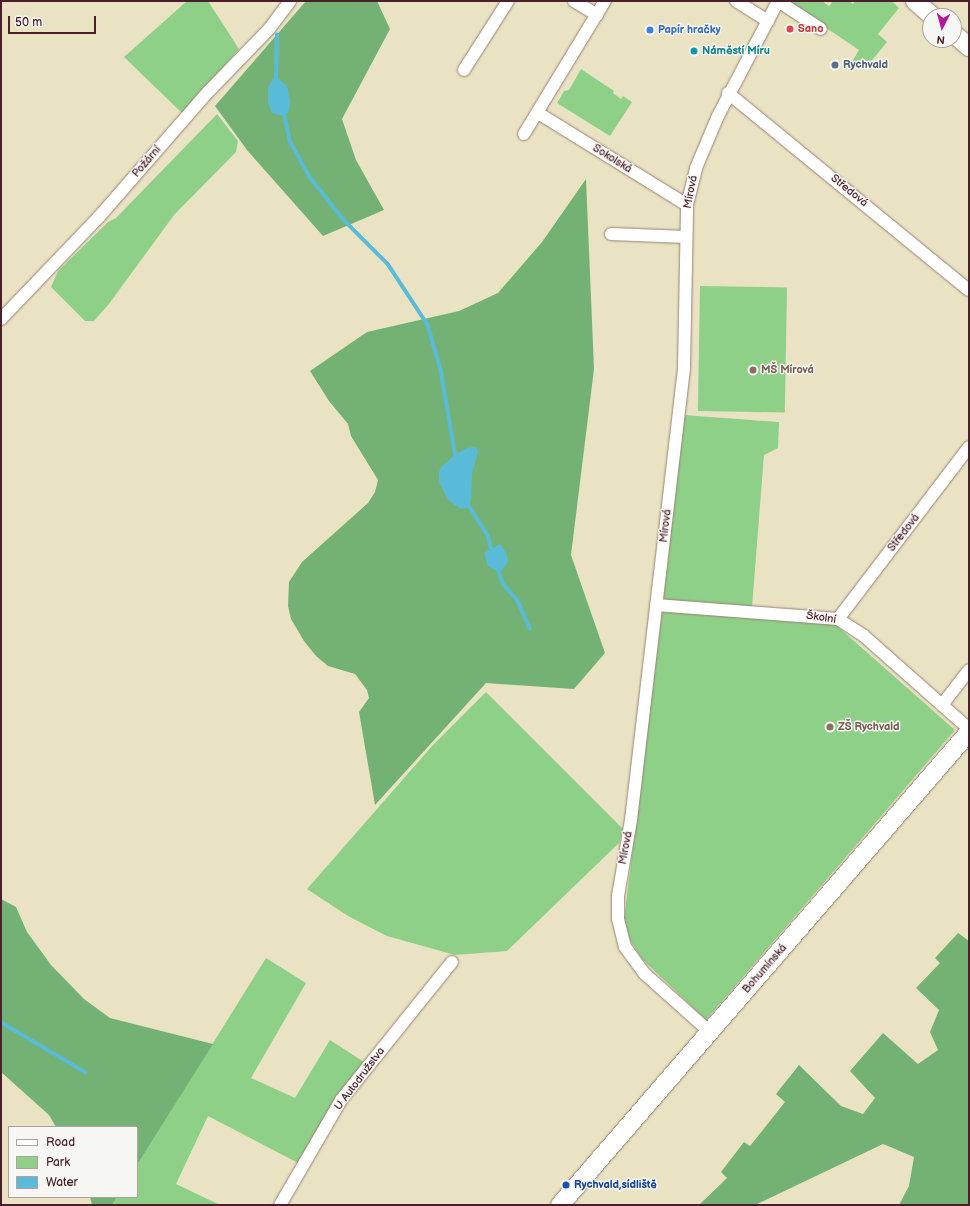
<!DOCTYPE html>
<html>
<head>
<meta charset="utf-8">
<style>
	body { margin:0 }
	#map { position:relative; width:970px; height:1206px; overflow:hidden; background:#eae3c3; font-family:"Balsamiq Sans",sans-serif }
	div>[style] { position:absolute }
	.green>* { inset:0; background:#8fd088; transform-origin:0 0 }
	.forest>* { inset:0; background:#73b274 }
	.water>* { inset:0; background:#5abbd8 }
	.stream>* { height:3.5px; margin:-1.75px; padding:0 1.75px; transform-origin:1.75px; border-radius:1.75px; background:#5abbd8 }
	.roads { filter:drop-shadow(0 0 1px #9a8177) drop-shadow(0 0 1px #9a8177) }
	.minor>* { height:12px; margin:-6px; padding:0 6px; transform-origin:6px; border-radius:6px; background:#fff }
	.secondary>* { height:18px; margin:-9px; padding:0 9px; transform-origin:9px; border-radius:9px; background:#fff }
	.dots>* { width:11px; height:11px; translate:-50% -50%; box-sizing:border-box; border:2px solid #f6f6f2; border-radius:50% }
	span { translate:-50% -50%; white-space:nowrap; text-align:center; line-height:1.15; -webkit-text-stroke:3px #f6f6f2; paint-order:stroke }
	.health-label { font-size:11px; color:#be3a42; font-weight:700 }
	.left { translate:0 -50%; text-align:left }
	.shop-label { font-size:11px; color:#366cbe; font-weight:700 }
	.culture-label { font-size:11px; color:#0d838f; font-weight:700 }
	.service-label { font-size:11px; color:#4e5e75; font-weight:700 }
	.street-label { font-size:11px; color:#4a1f2b }
	.education-label { font-size:11px; color:#785e54; font-weight:700 }
	.transit-label { font-size:11px; color:#164399; font-weight:700 }
	.frame { position:absolute; inset:0; border:2px solid #4a1f2b; pointer-events:none }
	.legend { position:absolute; left:8px; top:1126px; width:130px; height:72px; box-sizing:border-box; background:#f6f6f2; border:1px solid #b1a0a2; margin:0; padding:5px 7px; list-style:none; font-size:12px; color:#4a1f2b }
	.legend li { display:flex; align-items:center; gap:8px; height:20px }
	.legend b { width:20px; border:1px solid #b1a0a2 }
	.north { position:absolute; left:922px; top:8px; width:40px; height:40px; box-sizing:border-box; background:#f6f6f2; border:1px solid #b1a0a2; border-radius:50%; rotate:186deg; font-size:11px; font-weight:700; line-height:16px; text-align:center; color:#4a1f2b }
	.north::after { content:''; display:block; margin:auto; width:14px; height:18px; background:#b5179e; clip-path:polygon(50% 0,100% 100%,50% 72%,0 100%) }
	.scale { position:absolute; left:8px; top:16px; width:88px; height:18px; box-sizing:border-box; border:2px solid #4a1f2b; border-top:0; padding-left:5px; font-size:12px; line-height:14px; white-space:nowrap; color:#4a1f2b; -webkit-text-stroke:3px #f6f6f2; paint-order:stroke }
</style>
</head>
<body>
<div id="map">
	<div class="green">
		<div style="clip-path:polygon(187px 1px,208px 1px,239px 49px,183px 114px,124px 57px)"></div>
		<div style="clip-path:polygon(786px 1px,822px 1px,829px 6px,833px 1px,849px 1px,853px 4px,855px 1px,892px 1px,899px 8px,878px 34px,887px 42px,864px 70px,852px 62px,859px 50px)"></div>
		<div style="clip-path:polygon(581px 69px,614px 91px,613px 93px,621px 99px,623px 96px,632px 102px,610px 136px,557px 103px,564px 91px,569px 90px)"></div>
		<div style="clip-path:polygon(217px 114px,238px 141px,236px 152px,174px 215px,109px 304px,94px 321px,85px 321px,51px 287px,58px 271px,108px 222px,116px 218px)"></div>
		<div style="left:700px;top:286px;width:87px;height:125px;rotate:1deg"></div>
		<div style="clip-path:polygon(684px 415px,779px 422px,778px 448px,764px 455px,752px 607px,663px 602px)"></div>
		<div style="clip-path:polygon(662px 612px,816px 621px,836px 625px,955px 730px,706px 1020px,642px 959px,630px 940px,624px 920px)"></div>
		<div style="clip-path:polygon(486px 692px,623px 829px,619px 843px,507px 951px,455px 955px,387px 936px,348px 916px,307px 889px,433px 745px)"></div>
		<div style="clip-path:polygon(266px 958px,306px 983px,251px 1078px,295px 1098px,330px 1040px,367px 1064px,300px 1164px,208px 1116px,176px 1184px,220px 1205px,112px 1205px,117px 1197px,137px 1197px,137px 1165px)"></div>
	</div>
	<div class="forest">
		<div style="clip-path:polygon(306px 1px,377px 1px,390px 29px,342px 119px,356px 160px,384px 210px,323px 236px,247px 150px,215px 106px)"></div>
		<div style="clip-path:polygon(586px 179px,594px 369px,571px 555px,605px 653px,574px 689px,486px 683px,375px 805px,359px 712px,369px 698px,367px 690px,355px 674px,328px 666px,316px 656px,304px 641px,291px 619px,288px 606px,289px 582px,302px 562px,368px 503px,375px 492px,378px 480px,351px 436px,348px 424px,329px 401px,310px 371px,367px 332px,459px 311px,498px 293px,542px 242px)"></div>
		<div style="clip-path:polygon(1px 899px,16px 907px,27px 932px,51px 965px,84px 999px,110px 1018px,213px 1044px,137px 1165px,137px 1127px,56px 1127px,49px 1115px,1px 1072px)"></div>
		<div style="clip-path:polygon(958px 933px,969px 941px,968px 1205px,899px 1205px,909px 1186px,914px 1157px,883px 1144px,755px 1205px,699px 1205px,727px 1178px,721px 1172px,744px 1142px,750px 1146px,785px 1102px,776px 1094px,799px 1065px,841px 1106px,863px 1114px,875px 1098px,850px 1071px,883px 1033px,918px 1064px,938px 1050px,930px 1032px,939px 1010px,916px 988px,940px 963px,935px 958px)"></div>
		<div style="clip-path:polygon(90px 1197px,117px 1197px,112px 1205px,92px 1205px)"></div>
	</div>
	<div class="water">
		<div style="clip-path:polygon(275px 76px,287px 86px,290px 101px,289px 111px,284px 116px,272px 113px,268px 103px,268px 87px)"></div>
		<div style="clip-path:polygon(476px 447px,478px 452px,472px 474px,471px 499px,468px 508px,461px 509px,448px 500px,439px 482px,439px 472px,441px 467px,456px 454px,467px 448px)"></div>
		<div style="clip-path:polygon(500px 544px,506px 553px,508px 562px,500px 573px,488px 566px,484px 553px)"></div>
	</div>
	<div class="stream">
		<div style="left:276px;top:79px;width:44px;rotate:-88.7deg"></div>
		<div style="left:284px;top:112px;width:30px;rotate:78deg"></div>
		<div style="left:290px;top:141px;width:41px;rotate:60.9deg"></div>
		<div style="left:310px;top:177px;width:55px;rotate:51.7deg"></div>
		<div style="left:344px;top:220px;width:62px;rotate:45deg"></div>
		<div style="left:388px;top:264px;width:73px;rotate:56.7deg"></div>
		<div style="left:428px;top:325px;width:47px;rotate:73.9deg"></div>
		<div style="left:441px;top:370px;width:88px;rotate:80.2deg"></div>
		<div style="left:467px;top:502px;width:40px;rotate:58deg"></div>
		<div style="left:488px;top:536px;width:18px;rotate:74deg"></div>
		<div style="left:498px;top:568px;width:16px;rotate:72deg"></div>
		<div style="left:503px;top:583px;width:23px;rotate:50deg"></div>
		<div style="left:518px;top:601px;width:30px;rotate:66deg"></div>
		<div style="left:1px;top:1022px;width:98px;rotate:30.8deg"></div>
	</div>
	<div class="roads">
		<div class="minor">
			<div style="left:574px;top:1px;width:27px;rotate:31deg"></div>
			<div style="left:736px;top:1px;width:38px;rotate:32deg"></div>
			<div style="left:778px;top:1px;width:51px;rotate:33.1deg"></div>
			<div style="left:464px;top:70px;width:82px;rotate:-57.5deg"></div>
			<div style="left:728px;top:93px;width:311px;rotate:39.3deg"></div>
			<div style="left:538px;top:113px;width:175px;rotate:31.7deg"></div>
			<div style="left:524px;top:134px;width:156px;rotate:-58.7deg"></div>
			<div style="left:611px;top:234px;width:75px;rotate:2.3deg"></div>
			<div style="left:1px;top:319px;width:140px;rotate:-46.2deg"></div>
			<div style="left:98px;top:218px;width:167px;rotate:-48.9deg"></div>
			<div style="left:208px;top:92px;width:88px;rotate:-45.9deg"></div>
			<div style="left:269px;top:29px;width:35px;rotate:-53deg"></div>
			<div style="left:656px;top:605px;width:183px;rotate:4.4deg"></div>
			<div style="left:838px;top:619px;width:31px;rotate:33deg"></div>
			<div style="left:864px;top:636px;width:140px;rotate:41.5deg"></div>
			<div style="left:838px;top:619px;width:216px;rotate:-52.7deg"></div>
			<div style="left:942px;top:705px;width:44px;rotate:-52.4deg"></div>
			<div style="left:711px;top:1033px;width:90px;rotate:-138.2deg"></div>
			<div style="left:644px;top:973px;width:32px;rotate:-126deg"></div>
			<div style="left:625px;top:947px;width:29px;rotate:-104deg"></div>
			<div style="left:618px;top:919px;width:23px;rotate:-90deg"></div>
			<div style="left:618px;top:896px;width:77px;rotate:-80.3deg"></div>
			<div style="left:631px;top:820px;width:456px;rotate:-83.3deg"></div>
			<div style="left:684px;top:367px;width:162px;rotate:-88.9deg"></div>
			<div style="left:687px;top:205px;width:38px;rotate:-76deg"></div>
			<div style="left:696px;top:168px;width:56px;rotate:-67.1deg"></div>
			<div style="left:718px;top:116px;width:130px;rotate:-62.4deg"></div>
			<div style="left:280px;top:1205px;width:121px;rotate:-59.8deg"></div>
			<div style="left:341px;top:1100px;width:177px;rotate:-51.2deg"></div>
		</div>
		<div class="secondary">
			<div style="left:915px;top:1px;width:23px;rotate:41deg"></div>
			<div style="left:954px;top:34px;width:20px;rotate:41deg"></div>
			<div style="left:560px;top:1205px;width:625px;rotate:-49.15deg"></div>
		</div>
	</div>
	<div class="dots">
		<div style="left:790px;top:29px;background:#e0444e"></div>
		<div style="left:650px;top:30px;background:#3f7fe0"></div>
		<div style="left:694px;top:51px;background:#0f9aa8"></div>
		<div style="left:835px;top:65px;background:#5c6f8a"></div>
		<div style="left:753px;top:370px;background:#8d6e63"></div>
		<div style="left:830px;top:727px;background:#8d6e63"></div>
		<div style="left:566px;top:1185px;background:#1a4fb4"></div>
	</div>
	<div class="health-label">
		<span class="left" style="left:798px;top:29px">Sano</span>
	</div>
	<div class="shop-label">
		<span class="left" style="left:658px;top:30px">Papír hračky</span>
	</div>
	<div class="culture-label">
		<span class="left" style="left:702px;top:51px">Náměstí Míru</span>
	</div>
	<div class="service-label">
		<span class="left" style="left:843px;top:65px">Rychvald</span>
	</div>
	<div class="street-label">
		<span style="left:612px;top:159px;rotate:32deg">Sokolská</span>
		<span style="left:147px;top:162px;rotate:-49deg">Požární</span>
		<span style="left:849px;top:191px;rotate:39deg">Středová</span>
		<span style="left:691px;top:192px;rotate:-79deg">Mírová</span>
		<span style="left:666px;top:526px;rotate:-83deg">Mírová</span>
		<span style="left:904px;top:533px;rotate:-52deg">Středová</span>
		<span style="left:821px;top:618px;rotate:8deg">Školní</span>
		<span style="left:626px;top:848px;rotate:-79deg">Mírová</span>
		<span style="left:765px;top:969px;rotate:-49deg">Bohumínská</span>
		<span style="left:360px;top:1079px;rotate:-53deg">U Autodružstva</span>
	</div>
	<div class="education-label">
		<span class="left" style="left:761px;top:370px">MŠ Mírová</span>
		<span class="left" style="left:838px;top:727px">ZŠ Rychvald</span>
	</div>
	<div class="transit-label">
		<span class="left" style="left:574px;top:1185px">Rychvald,sídliště</span>
	</div>
	<div class="frame"></div>
	<ul class="legend">
	<li><b style="height:5px;background:#fff"></b>Road</li>
	<li><b style="height:11px;background:#8fd088"></b>Park</li>
	<li><b style="height:11px;background:#5abbd8"></b>Water</li>
	</ul>
	<div class="north">N</div>
	<div class="scale">50 m</div>
</div>
</body>
</html>
